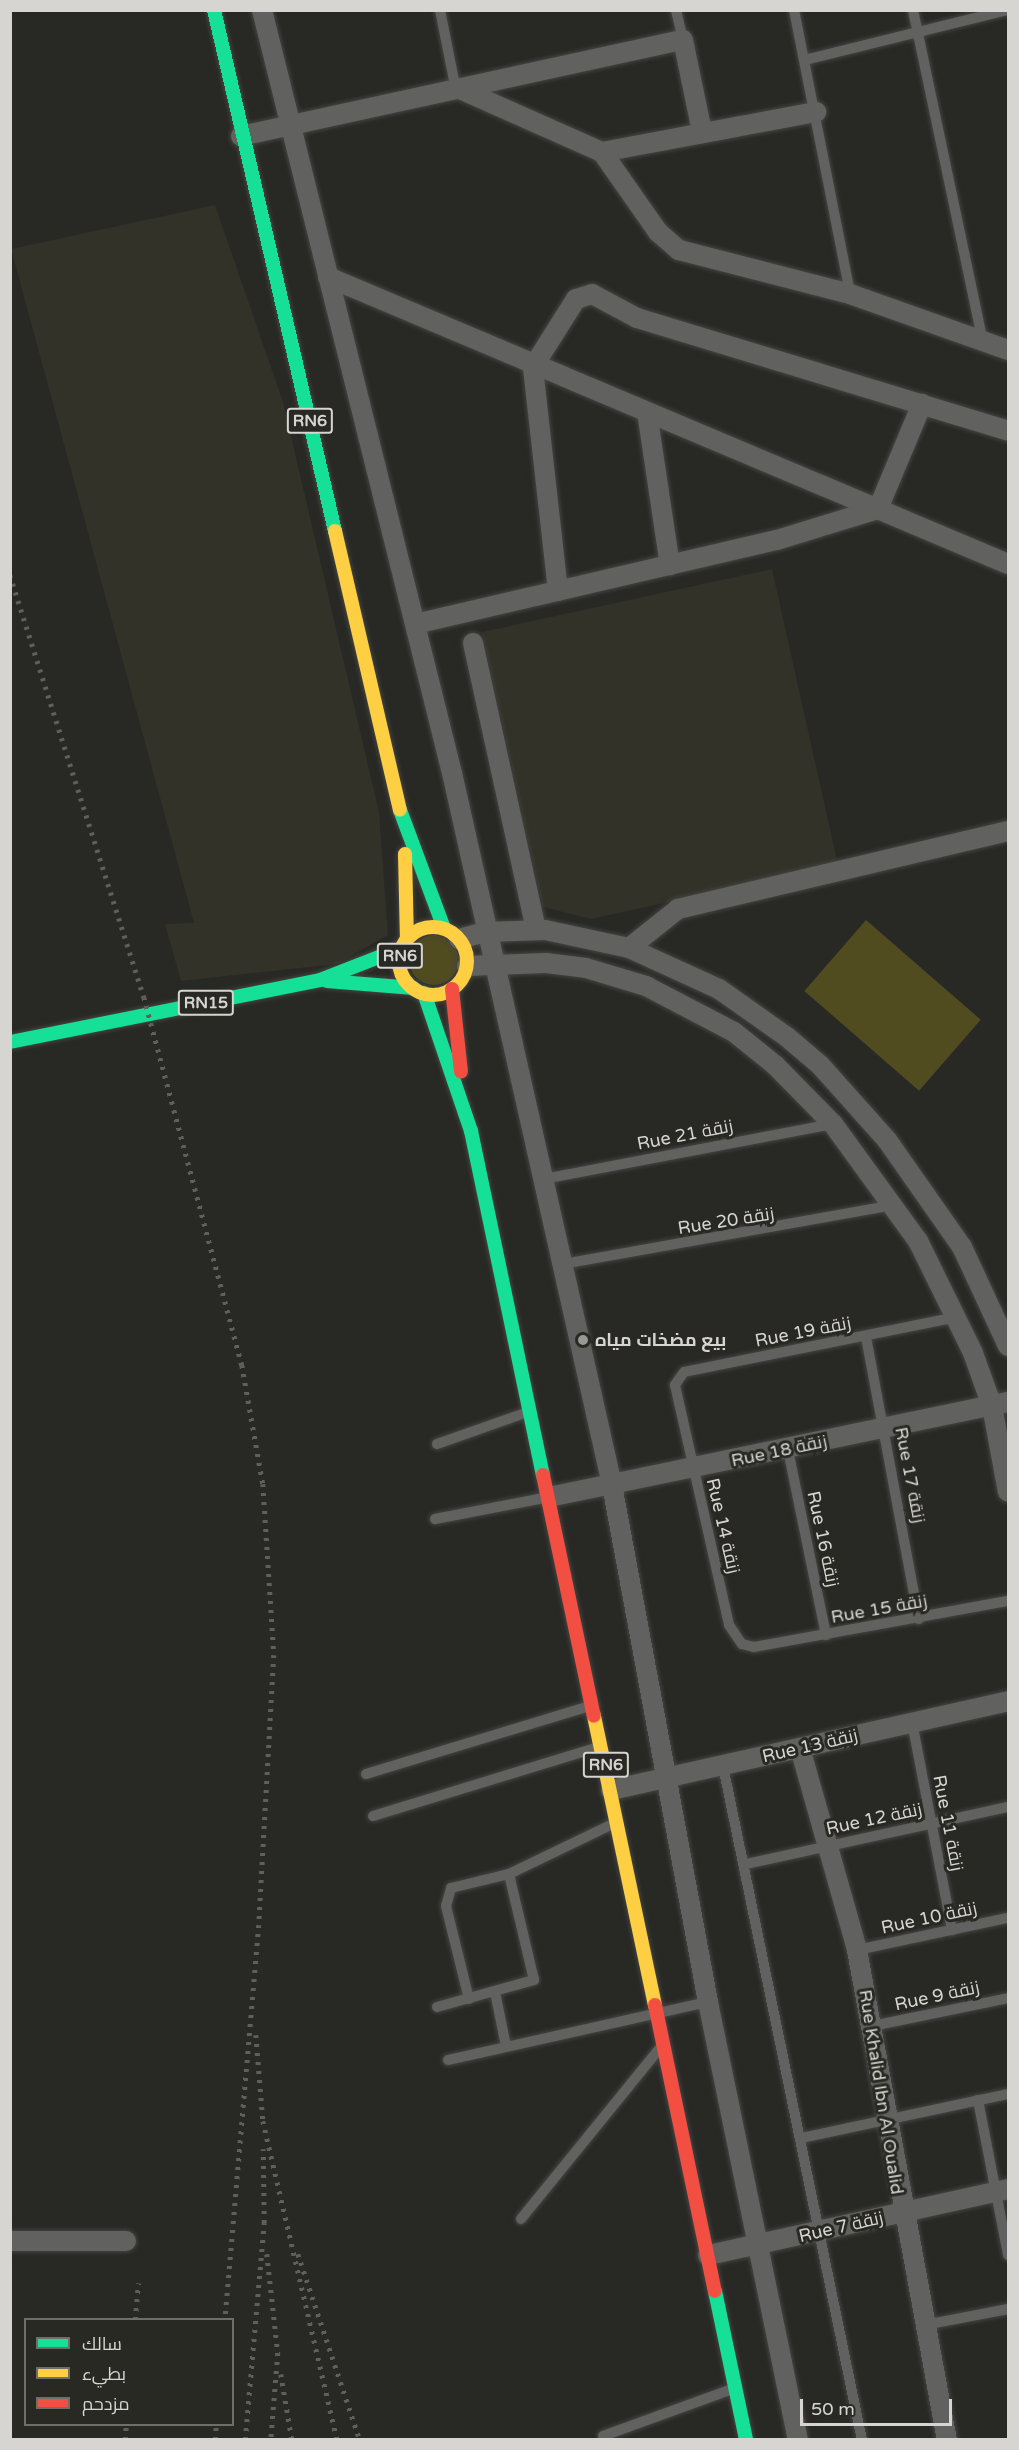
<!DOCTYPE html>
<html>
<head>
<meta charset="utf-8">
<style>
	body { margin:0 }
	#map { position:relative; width:1019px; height:2450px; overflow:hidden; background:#282825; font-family:"Varela Round",Cairo,sans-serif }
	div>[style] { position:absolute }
	.built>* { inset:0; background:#323228 }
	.green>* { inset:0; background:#514b20; transform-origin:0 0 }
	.round { border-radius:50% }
	.roads { filter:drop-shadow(0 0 2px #444442) drop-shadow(0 0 2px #444442) }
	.lane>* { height:10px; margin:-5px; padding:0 5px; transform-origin:5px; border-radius:5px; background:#61615f }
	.street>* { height:20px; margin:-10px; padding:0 10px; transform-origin:10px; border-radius:10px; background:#61615f }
	.fast>* { height:14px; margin:-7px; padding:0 7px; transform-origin:7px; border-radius:7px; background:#16e098 }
	.slow>* { height:14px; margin:-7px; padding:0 7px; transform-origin:7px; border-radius:7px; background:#ffcf43 }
	.slow>.ring { margin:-7px; padding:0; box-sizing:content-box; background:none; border:14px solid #ffcf43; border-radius:50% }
	.jam>* { height:14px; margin:-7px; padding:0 7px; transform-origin:7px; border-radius:7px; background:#f24e42 }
	.rail>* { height:4.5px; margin-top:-2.25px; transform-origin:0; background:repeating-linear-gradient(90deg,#5f5f5e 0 3px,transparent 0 9px) }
	.dots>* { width:16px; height:16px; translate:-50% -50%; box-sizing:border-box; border:3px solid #292924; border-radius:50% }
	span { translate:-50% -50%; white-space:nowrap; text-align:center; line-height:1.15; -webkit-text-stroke:6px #292924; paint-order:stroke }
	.shield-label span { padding:2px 4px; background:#292924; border:2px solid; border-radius:4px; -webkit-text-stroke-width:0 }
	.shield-label { font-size:16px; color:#d6d5d2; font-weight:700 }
	.street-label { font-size:18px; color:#d6d5d2 }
	.poi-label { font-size:18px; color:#d6d5d2; font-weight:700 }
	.left { translate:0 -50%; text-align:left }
	.frame { position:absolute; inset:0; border:12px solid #d6d5d2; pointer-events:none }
	.legend { position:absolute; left:24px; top:2318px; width:210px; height:108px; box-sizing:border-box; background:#292924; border:2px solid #6e6e6a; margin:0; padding:8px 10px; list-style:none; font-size:18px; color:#d6d5d2 }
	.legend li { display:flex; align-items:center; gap:12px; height:30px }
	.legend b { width:30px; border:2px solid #6e6e6a }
	.scale { position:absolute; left:800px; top:2399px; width:152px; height:27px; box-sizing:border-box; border:3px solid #d6d5d2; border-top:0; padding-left:8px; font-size:18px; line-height:21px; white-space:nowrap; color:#d6d5d2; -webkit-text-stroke:4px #292924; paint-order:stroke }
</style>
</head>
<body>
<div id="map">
	<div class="built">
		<div style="clip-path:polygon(215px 205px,283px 402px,379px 812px,388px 935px,337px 964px,181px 981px,165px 924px,194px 923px,11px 249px)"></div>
		<div style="clip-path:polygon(772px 569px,838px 865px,591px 919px,543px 907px,482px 632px)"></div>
	</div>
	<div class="green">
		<div style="left:866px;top:920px;width:152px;height:94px;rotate:41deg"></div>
		<div class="round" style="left:409px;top:935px;width:50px;height:50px"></div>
	</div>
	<div class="roads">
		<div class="lane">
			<div style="left:440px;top:10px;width:82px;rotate:78.7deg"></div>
			<div style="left:676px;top:10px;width:31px;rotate:77deg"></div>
			<div style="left:794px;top:10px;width:289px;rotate:78.8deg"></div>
			<div style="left:913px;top:10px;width:338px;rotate:78.1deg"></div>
			<div style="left:805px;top:60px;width:208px;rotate:-13.9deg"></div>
			<div style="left:544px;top:1179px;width:294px;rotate:-10.8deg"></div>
			<div style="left:563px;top:1264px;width:336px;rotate:-10.1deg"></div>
			<div style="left:957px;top:1317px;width:278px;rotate:168.6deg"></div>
			<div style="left:684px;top:1372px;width:16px;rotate:125deg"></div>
			<div style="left:675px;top:1385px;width:246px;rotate:77.3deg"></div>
			<div style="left:729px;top:1625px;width:23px;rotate:56deg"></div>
			<div style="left:742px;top:1644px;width:12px;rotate:14deg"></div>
			<div style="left:754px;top:1647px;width:258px;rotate:-10.3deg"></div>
			<div style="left:866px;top:1337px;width:287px;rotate:79.4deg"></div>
			<div style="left:437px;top:1444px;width:96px;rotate:-19.4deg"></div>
			<div style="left:788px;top:1450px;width:189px;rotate:78.4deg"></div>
			<div style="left:435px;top:1519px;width:111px;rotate:-10.9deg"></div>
			<div style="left:912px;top:1722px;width:212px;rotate:79.1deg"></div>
			<div style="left:723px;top:1766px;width:688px;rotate:78.35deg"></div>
			<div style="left:366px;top:1774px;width:234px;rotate:-16.9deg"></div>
			<div style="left:373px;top:1816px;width:236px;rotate:-17deg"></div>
			<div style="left:746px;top:1864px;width:268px;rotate:-12.3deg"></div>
			<div style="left:857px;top:1950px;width:154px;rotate:-12deg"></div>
			<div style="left:495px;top:1992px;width:55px;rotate:78.5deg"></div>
			<div style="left:469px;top:1999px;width:96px;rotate:-103.9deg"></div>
			<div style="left:446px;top:1906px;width:19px;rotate:-74deg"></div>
			<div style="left:451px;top:1888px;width:60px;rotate:-13.6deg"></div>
			<div style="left:509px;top:1874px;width:118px;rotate:-25.7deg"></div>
			<div style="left:437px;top:2007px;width:101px;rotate:-15.6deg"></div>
			<div style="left:534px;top:1980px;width:109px;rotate:-103.3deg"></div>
			<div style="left:872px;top:2026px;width:139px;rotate:-11.6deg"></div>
			<div style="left:448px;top:2060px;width:266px;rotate:-12.6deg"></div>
			<div style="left:978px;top:2100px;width:158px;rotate:79deg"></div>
			<div style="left:801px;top:2138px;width:212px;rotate:-12deg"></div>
			<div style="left:521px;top:2219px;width:219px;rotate:-50.9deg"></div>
			<div style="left:925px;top:2325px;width:85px;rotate:-10.9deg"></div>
			<div style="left:603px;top:2436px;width:137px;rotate:-20deg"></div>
		</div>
		<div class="street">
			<div style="left:262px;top:10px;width:786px;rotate:76.02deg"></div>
			<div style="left:452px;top:773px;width:730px;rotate:77.33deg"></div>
			<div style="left:612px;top:1485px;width:526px;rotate:79.48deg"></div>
			<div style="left:708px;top:2002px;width:447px;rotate:78.4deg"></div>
			<div style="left:462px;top:90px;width:153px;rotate:23.9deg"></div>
			<div style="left:602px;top:152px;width:98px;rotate:55deg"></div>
			<div style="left:658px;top:232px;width:28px;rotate:41deg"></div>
			<div style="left:679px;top:250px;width:177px;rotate:14.4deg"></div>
			<div style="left:850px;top:294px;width:168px;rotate:19.5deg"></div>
			<div style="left:241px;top:136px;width:452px;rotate:-12.3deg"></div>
			<div style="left:683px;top:40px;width:94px;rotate:78.3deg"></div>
			<div style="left:602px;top:152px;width:218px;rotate:-10.6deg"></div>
			<div style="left:328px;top:277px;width:738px;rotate:22.88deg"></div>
			<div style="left:647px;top:412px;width:155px;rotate:81.5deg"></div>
			<div style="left:558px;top:591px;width:225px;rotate:-96.4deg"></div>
			<div style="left:533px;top:367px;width:80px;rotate:-57.7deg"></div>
			<div style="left:576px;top:299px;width:17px;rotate:-17deg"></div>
			<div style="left:592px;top:294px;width:51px;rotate:28.1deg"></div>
			<div style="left:637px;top:318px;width:388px;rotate:16.9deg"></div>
			<div style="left:415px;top:624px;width:372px;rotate:-13.1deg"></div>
			<div style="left:777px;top:540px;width:106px;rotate:-17.1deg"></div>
			<div style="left:878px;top:509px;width:114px;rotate:-67.3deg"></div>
			<div style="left:473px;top:643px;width:289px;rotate:77.6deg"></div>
			<div style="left:459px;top:939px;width:27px;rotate:-15deg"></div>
			<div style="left:485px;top:932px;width:60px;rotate:-1.9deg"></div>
			<div style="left:545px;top:930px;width:86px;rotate:12.1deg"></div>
			<div style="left:629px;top:948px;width:99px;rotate:24.5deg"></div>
			<div style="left:719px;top:989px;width:83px;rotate:35.2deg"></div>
			<div style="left:787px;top:1037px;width:43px;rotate:40.3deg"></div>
			<div style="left:820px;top:1065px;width:101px;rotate:48.2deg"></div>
			<div style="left:887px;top:1140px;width:131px;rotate:55deg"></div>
			<div style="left:962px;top:1247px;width:109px;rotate:65.1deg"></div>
			<div style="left:629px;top:948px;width:63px;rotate:-38.5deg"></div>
			<div style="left:678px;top:909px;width:339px;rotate:-13.3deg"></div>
			<div style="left:467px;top:966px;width:79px;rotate:-2.2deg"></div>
			<div style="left:546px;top:963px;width:40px;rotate:7.1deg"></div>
			<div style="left:586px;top:968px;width:63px;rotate:16.7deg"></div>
			<div style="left:646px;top:986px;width:99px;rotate:27.6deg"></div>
			<div style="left:734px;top:1032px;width:53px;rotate:38.8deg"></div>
			<div style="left:775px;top:1065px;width:83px;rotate:45.5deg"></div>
			<div style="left:833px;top:1124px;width:145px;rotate:54deg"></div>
			<div style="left:918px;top:1241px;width:125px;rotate:63.8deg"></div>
			<div style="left:973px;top:1353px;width:56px;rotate:70.3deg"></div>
			<div style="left:992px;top:1406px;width:87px;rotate:79.5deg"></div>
			<div style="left:549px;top:1497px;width:469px;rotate:-11.7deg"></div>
			<div style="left:800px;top:1748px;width:210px;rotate:74.2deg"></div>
			<div style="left:857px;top:1950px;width:498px;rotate:79.6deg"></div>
			<div style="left:611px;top:1790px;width:407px;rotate:-12.6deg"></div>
			<div style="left:10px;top:2241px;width:116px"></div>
			<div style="left:708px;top:2255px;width:307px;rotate:-12.4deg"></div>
		</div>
		<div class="fast">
			<div style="left:214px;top:10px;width:535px;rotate:76.93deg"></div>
			<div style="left:400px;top:810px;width:126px;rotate:69.6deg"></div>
			<div style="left:327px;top:981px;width:87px;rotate:4.6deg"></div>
			<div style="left:424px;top:993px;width:146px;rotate:71.2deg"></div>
			<div style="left:471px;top:1131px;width:351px;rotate:78.2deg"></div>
			<div style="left:10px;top:1042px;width:316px;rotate:-11.3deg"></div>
			<div style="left:320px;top:980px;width:88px;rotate:-21.3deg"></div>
			<div style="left:715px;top:2291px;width:152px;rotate:78.2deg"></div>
		</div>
		<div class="slow">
			<div style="left:335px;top:531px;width:286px;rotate:76.9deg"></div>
			<div style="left:405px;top:854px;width:85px;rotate:88.7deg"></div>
			<div class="ring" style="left:399px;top:927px;width:54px;height:54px"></div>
			<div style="left:594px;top:1716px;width:295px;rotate:78.1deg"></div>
		</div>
		<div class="jam">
			<div style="left:452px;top:989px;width:83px;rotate:83.8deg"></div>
			<div style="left:543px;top:1475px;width:246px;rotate:78.1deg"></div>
			<div style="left:655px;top:2005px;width:292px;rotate:78.2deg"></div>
		</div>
	</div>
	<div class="rail">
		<div style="left:10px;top:575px;width:443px;rotate:72.4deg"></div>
		<div style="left:144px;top:997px;width:381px;rotate:75.1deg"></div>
		<div style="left:242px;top:1365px;width:121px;rotate:80deg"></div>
		<div style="left:263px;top:1484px;width:171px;rotate:86.3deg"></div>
		<div style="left:274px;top:1655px;width:270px;rotate:93.2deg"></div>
		<div style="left:259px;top:1925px;width:396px;rotate:94.9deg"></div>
		<div style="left:256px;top:2035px;width:86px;rotate:85.3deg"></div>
		<div style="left:263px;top:2121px;width:327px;rotate:76.9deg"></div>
		<div style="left:267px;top:2254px;width:100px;rotate:83.7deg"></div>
		<div style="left:278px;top:2353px;width:87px;rotate:94.6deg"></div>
		<div style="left:298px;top:2254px;width:196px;rotate:71.6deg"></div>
		<div style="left:135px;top:2320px;width:37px;rotate:-85deg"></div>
		<div style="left:281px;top:2374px;width:67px;rotate:80.5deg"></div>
		<div style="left:125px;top:2440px;width:16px;rotate:-86deg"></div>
		<div style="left:215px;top:2440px;width:16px;rotate:-86deg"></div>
		<div style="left:245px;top:2440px;width:218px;rotate:-85deg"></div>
		<div style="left:264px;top:2223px;width:74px;rotate:-90.8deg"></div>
	</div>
	<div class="dots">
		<div style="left:583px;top:1340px;background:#999895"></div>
	</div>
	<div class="shield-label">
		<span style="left:310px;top:421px">RN6</span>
		<span style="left:400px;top:956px">RN6</span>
		<span style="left:206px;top:1003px">RN15</span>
		<span style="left:606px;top:1765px">RN6</span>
	</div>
	<div class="street-label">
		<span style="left:685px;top:1135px;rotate:-11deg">Rue 21 زنقة</span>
		<span style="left:726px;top:1221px;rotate:-9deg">Rue 20 زنقة</span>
		<span style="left:803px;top:1332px;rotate:-11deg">Rue 19 زنقة</span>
		<span style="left:779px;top:1451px;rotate:-12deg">Rue 18 زنقة</span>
		<span style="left:910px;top:1475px;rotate:79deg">Rue 17 زنقة</span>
		<span style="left:723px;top:1526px;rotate:77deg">Rue 14 زنقة</span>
		<span style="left:823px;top:1539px;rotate:78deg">Rue 16 زنقة</span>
		<span style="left:879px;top:1609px;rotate:-10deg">Rue 15 زنقة</span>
		<span style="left:810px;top:1746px;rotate:-13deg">Rue 13 زنقة</span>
		<span style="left:874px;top:1819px;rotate:-12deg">Rue 12 زنقة</span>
		<span style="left:948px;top:1823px;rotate:79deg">Rue 11 زنقة</span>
		<span style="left:929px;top:1918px;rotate:-12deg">Rue 10 زنقة</span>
		<span style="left:937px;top:1996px;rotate:-12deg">Rue 9 زنقة</span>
		<span style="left:881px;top:2092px;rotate:81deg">Rue Khalid Ibn Al Oualid</span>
		<span style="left:841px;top:2227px;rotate:-13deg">Rue 7 زنقة</span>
	</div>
	<div class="poi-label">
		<span class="left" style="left:595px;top:1340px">بيع مضخات مياه</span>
	</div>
	<div class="frame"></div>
	<ul class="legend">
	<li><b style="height:8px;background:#16e098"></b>سالك</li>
	<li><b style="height:8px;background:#ffcf43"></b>بطيء</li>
	<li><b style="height:8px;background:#f24e42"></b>مزدحم</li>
	</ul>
	<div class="scale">50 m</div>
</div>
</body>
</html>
